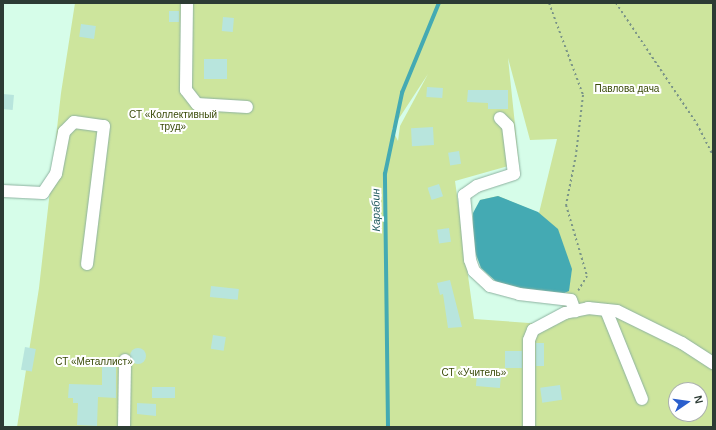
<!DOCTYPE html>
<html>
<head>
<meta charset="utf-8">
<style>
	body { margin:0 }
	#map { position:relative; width:716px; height:430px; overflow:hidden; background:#d6fde9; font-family:Arial,sans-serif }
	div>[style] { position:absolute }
	.green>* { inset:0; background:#cde59d }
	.water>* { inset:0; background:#44aab3 }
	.stream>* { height:3.5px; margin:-1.75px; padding:0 1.75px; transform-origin:1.75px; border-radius:1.75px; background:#44aab3 }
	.building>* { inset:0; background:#b8e5dd; transform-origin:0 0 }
	.round { border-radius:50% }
	.path>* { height:2px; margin-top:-1px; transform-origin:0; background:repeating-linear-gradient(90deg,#7b9588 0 2px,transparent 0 5px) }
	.roads { filter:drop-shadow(0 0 1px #8db2a0) drop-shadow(0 0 1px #8db2a0) }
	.minor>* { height:12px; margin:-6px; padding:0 6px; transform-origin:6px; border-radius:6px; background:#fff }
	span { translate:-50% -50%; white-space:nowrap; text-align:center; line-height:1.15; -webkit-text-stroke:4px #fff; paint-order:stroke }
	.park-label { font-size:10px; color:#394a07 }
	.water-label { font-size:11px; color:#215a5f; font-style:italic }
	.frame { position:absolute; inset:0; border:4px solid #2c3b34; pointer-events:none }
	.north { position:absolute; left:668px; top:382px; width:40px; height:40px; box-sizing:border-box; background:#fff; border:1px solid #abb1ae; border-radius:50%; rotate:77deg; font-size:11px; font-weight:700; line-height:16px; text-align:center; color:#2c3b34 }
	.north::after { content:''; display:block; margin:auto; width:14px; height:18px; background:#2b5fcd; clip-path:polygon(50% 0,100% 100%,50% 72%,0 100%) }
</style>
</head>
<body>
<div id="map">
	<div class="green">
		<div style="clip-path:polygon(evenodd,75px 3px,713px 3px,713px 427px,17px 427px,39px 288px,61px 93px,75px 3px,508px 58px,530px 140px,557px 139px,539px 213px,498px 196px,480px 200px,569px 283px,557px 325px,474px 319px,455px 181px,519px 163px,508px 58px,75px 3px,428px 74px,400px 126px,398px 141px,392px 129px,428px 74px,75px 3px,676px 390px,700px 390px,700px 414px,676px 414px,676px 390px)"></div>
	</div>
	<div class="water">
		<div style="clip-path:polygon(498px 196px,538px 212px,558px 229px,572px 269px,569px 291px,560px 295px,500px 285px,481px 268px,472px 244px,473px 213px,480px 200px)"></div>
	</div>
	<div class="stream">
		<div style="left:388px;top:427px;width:253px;rotate:-90.7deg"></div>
		<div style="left:385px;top:174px;width:83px;rotate:-78.1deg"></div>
		<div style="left:402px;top:93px;width:97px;rotate:-67.7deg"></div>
	</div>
	<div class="building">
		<div style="left:169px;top:11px;width:10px;height:11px"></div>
		<div style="left:223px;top:17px;width:11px;height:14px;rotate:5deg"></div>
		<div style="left:81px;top:24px;width:15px;height:13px;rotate:8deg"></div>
		<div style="left:204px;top:59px;width:23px;height:20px"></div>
		<div style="left:427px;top:87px;width:16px;height:10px;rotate:4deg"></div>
		<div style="clip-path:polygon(468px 90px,508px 90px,508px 109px,488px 109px,488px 103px,467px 102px)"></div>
		<div style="left:3px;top:94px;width:11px;height:15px;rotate:5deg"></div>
		<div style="left:433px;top:127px;width:18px;height:22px;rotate:87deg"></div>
		<div style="left:459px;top:151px;width:13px;height:11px;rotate:81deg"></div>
		<div style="left:439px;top:184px;width:13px;height:12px;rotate:72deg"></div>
		<div style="left:449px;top:228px;width:14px;height:12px;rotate:82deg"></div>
		<div style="clip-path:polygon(450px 280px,462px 327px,448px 328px,443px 294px,440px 295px,437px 283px)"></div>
		<div style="left:211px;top:286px;width:28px;height:11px;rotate:6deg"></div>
		<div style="left:213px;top:335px;width:13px;height:14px;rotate:9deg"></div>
		<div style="left:536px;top:343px;width:8px;height:23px"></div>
		<div style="left:25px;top:347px;width:11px;height:23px;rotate:10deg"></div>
		<div class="round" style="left:130px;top:348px;width:16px;height:16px"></div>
		<div style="left:505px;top:351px;width:17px;height:17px"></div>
		<div style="clip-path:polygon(102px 359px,116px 359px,116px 398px,98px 397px,97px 426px,77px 425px,78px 403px,73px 403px,73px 398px,68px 398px,69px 384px,102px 385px)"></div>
		<div style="left:477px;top:374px;width:24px;height:12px;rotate:5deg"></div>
		<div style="left:560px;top:385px;width:15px;height:20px;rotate:82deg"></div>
		<div style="left:152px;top:387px;width:23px;height:11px"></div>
		<div style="clip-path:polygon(137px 403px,156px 404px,156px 416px,137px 414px)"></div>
	</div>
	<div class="path">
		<div style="left:549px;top:3px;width:98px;rotate:69.7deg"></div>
		<div style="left:583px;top:95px;width:60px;rotate:96.7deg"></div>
		<div style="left:576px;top:155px;width:51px;rotate:101.3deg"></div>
		<div style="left:566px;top:205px;width:74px;rotate:73.5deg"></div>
		<div style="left:587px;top:276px;width:17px;rotate:121deg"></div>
		<div style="left:616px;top:3px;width:146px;rotate:56.2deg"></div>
		<div style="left:697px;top:124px;width:35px;rotate:63deg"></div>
	</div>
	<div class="roads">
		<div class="minor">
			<div style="left:187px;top:3px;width:87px;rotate:90.7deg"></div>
			<div style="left:186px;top:90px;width:18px;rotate:52deg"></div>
			<div style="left:197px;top:104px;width:50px;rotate:3.4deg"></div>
			<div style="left:500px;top:118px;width:11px;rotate:45deg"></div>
			<div style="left:508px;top:126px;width:48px;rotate:82.9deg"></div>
			<div style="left:514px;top:174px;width:39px;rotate:162deg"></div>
			<div style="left:477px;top:186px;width:16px;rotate:145deg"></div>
			<div style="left:464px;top:195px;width:65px;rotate:84.7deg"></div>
			<div style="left:470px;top:260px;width:12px;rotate:70deg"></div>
			<div style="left:474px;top:271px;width:22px;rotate:43deg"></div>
			<div style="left:490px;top:286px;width:30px;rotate:15deg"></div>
			<div style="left:519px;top:294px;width:52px;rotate:6.6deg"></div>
			<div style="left:571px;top:300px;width:12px;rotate:70deg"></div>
			<div style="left:3px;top:191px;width:40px;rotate:2.9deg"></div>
			<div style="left:43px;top:193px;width:23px;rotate:-56deg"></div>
			<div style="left:56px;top:174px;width:43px;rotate:-79.2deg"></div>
			<div style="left:64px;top:132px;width:14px;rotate:-45deg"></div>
			<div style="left:74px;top:122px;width:30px;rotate:8deg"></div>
			<div style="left:104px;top:126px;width:139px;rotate:97deg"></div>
			<div style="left:606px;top:310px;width:96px;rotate:68deg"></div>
			<div style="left:124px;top:427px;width:67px;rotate:-89.1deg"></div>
			<div style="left:529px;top:427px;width:87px;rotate:-90deg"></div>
			<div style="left:529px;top:340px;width:11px;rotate:-68deg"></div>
			<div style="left:533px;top:330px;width:36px;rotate:-28deg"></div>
			<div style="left:565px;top:313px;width:24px;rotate:-12deg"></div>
			<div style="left:588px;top:308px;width:29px;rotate:6deg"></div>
			<div style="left:617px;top:311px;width:72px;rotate:26.2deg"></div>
			<div style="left:682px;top:343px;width:37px;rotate:33deg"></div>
		</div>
	</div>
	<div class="park-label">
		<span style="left:627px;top:89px">Павлова дача</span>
		<span style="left:173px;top:120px">СТ «Коллективный<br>труд»</span>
		<span style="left:94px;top:362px">СТ «Металлист»</span>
		<span style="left:474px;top:373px">СТ «Учитель»</span>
	</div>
	<div class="water-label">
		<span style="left:376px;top:210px;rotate:-91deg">Карабин</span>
	</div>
	<div class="frame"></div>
	<div class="north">N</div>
</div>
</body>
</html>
